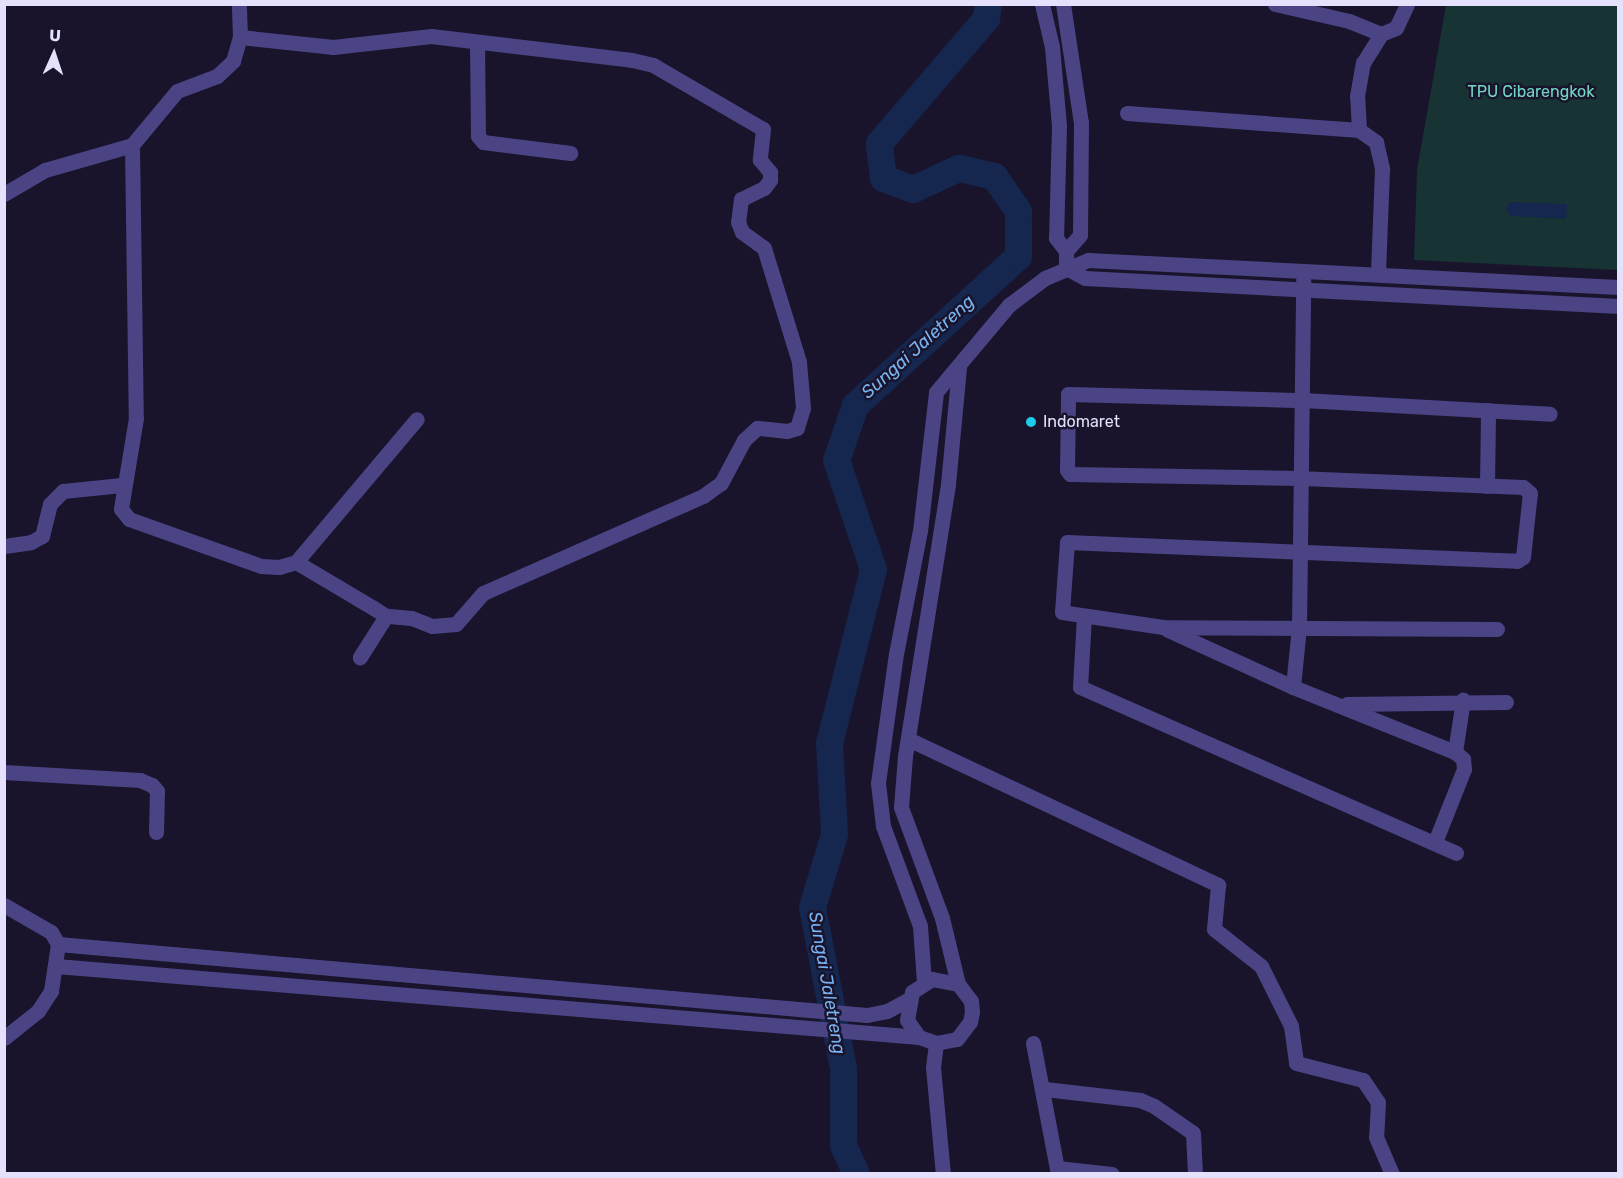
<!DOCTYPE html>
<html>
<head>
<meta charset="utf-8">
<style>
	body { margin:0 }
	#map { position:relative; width:1623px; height:1178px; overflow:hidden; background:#19142b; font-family:Rubik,sans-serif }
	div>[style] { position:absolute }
	.green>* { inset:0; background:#183334 }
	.water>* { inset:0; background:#15274e }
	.river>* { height:27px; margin:-13.5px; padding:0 13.5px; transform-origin:13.5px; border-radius:13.5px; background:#15274e }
	.minor>* { height:15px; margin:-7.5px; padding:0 7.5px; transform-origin:7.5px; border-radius:7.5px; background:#4a4485 }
	.dots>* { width:16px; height:16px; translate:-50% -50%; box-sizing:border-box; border:3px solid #19142b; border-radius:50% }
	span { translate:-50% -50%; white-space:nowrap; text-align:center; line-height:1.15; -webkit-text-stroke:5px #19142b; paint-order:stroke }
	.park-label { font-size:16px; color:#71d7c3 }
	.poi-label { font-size:16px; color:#e5e0fc }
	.left { translate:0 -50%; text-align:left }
	.water-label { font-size:18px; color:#78b3f2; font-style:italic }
	.frame { position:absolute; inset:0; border:6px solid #e5e0fc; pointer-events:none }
	.north { position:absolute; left:24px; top:24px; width:60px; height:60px; -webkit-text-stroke:4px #19142b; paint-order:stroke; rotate:3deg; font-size:16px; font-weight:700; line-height:24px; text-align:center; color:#e5e0fc }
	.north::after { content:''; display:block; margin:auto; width:21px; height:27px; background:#e5e0fc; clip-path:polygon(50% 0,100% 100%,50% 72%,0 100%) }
</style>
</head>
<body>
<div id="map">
	<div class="green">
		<div style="clip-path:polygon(1446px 5px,1618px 5px,1618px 270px,1414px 260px,1417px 170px)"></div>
	</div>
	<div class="water">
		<div style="clip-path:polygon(1511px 202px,1567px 204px,1566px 219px,1511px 216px,1505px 208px)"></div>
	</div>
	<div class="river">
		<div style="left:856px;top:1174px;width:32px;rotate:-114deg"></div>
		<div style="left:843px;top:1145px;width:77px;rotate:-90deg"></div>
		<div style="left:843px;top:1068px;width:164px;rotate:-100.9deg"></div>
		<div style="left:812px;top:907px;width:76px;rotate:-73.2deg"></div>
		<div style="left:834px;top:834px;width:91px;rotate:-93.1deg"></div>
		<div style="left:829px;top:743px;width:179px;rotate:-75.8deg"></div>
		<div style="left:873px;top:569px;width:115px;rotate:-108.7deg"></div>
		<div style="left:836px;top:460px;width:58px;rotate:-70.9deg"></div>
		<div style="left:855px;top:405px;width:221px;rotate:-42.4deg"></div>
		<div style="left:1018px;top:256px;width:45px;rotate:-90deg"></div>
		<div style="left:1018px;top:211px;width:42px;rotate:-124.4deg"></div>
		<div style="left:994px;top:176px;width:37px;rotate:-167deg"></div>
		<div style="left:958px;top:168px;width:50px;rotate:155deg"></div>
		<div style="left:913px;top:189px;width:32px;rotate:-160deg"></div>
		<div style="left:883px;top:178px;width:35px;rotate:-97deg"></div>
		<div style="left:879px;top:143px;width:165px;rotate:-49.4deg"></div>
		<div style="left:986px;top:18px;width:14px;rotate:-82deg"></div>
	</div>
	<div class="minor">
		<div style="left:1042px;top:4px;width:44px;rotate:76.9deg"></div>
		<div style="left:1052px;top:47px;width:79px;rotate:84.9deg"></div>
		<div style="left:1059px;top:126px;width:112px;rotate:91.5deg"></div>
		<div style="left:1056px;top:238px;width:16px;rotate:52deg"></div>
		<div style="left:1066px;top:251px;width:17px;rotate:90deg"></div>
		<div style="left:1063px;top:4px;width:120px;rotate:81.4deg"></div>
		<div style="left:1081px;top:123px;width:112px;rotate:90.5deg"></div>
		<div style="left:1080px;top:235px;width:21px;rotate:131deg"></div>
		<div style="left:1275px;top:4px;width:76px;rotate:12.9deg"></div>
		<div style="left:1349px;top:21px;width:35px;rotate:22deg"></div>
		<div style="left:1381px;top:34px;width:16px;rotate:-22deg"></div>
		<div style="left:1396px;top:28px;width:26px;rotate:-65deg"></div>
		<div style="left:240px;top:37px;width:94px;rotate:6.1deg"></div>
		<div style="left:333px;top:47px;width:99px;rotate:-6.4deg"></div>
		<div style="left:431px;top:36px;width:202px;rotate:6.8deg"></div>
		<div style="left:632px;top:60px;width:22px;rotate:13deg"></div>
		<div style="left:653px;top:65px;width:127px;rotate:30.2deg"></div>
		<div style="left:763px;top:129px;width:31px;rotate:96deg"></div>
		<div style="left:760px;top:160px;width:16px;rotate:50deg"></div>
		<div style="left:770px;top:172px;width:8px;rotate:90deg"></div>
		<div style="left:770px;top:180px;width:10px;rotate:127deg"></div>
		<div style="left:764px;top:188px;width:25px;rotate:154deg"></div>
		<div style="left:741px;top:199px;width:23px;rotate:97deg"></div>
		<div style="left:738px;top:222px;width:11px;rotate:68deg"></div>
		<div style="left:742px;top:232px;width:27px;rotate:36deg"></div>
		<div style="left:764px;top:248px;width:119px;rotate:72.9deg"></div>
		<div style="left:799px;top:362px;width:46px;rotate:85deg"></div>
		<div style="left:803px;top:408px;width:21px;rotate:107deg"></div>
		<div style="left:797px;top:428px;width:10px;rotate:163deg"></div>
		<div style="left:787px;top:431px;width:30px;rotate:-174deg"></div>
		<div style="left:757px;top:428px;width:18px;rotate:137deg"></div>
		<div style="left:744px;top:440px;width:49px;rotate:118.1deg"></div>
		<div style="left:721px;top:483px;width:22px;rotate:144deg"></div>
		<div style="left:703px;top:496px;width:240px;rotate:156.2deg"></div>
		<div style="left:483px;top:593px;width:41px;rotate:131.1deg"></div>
		<div style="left:456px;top:624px;width:24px;rotate:175deg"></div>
		<div style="left:432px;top:626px;width:22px;rotate:-159deg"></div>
		<div style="left:411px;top:618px;width:25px;rotate:-175deg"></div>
		<div style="left:477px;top:42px;width:94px;rotate:89.4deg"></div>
		<div style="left:478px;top:136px;width:8px;rotate:50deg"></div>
		<div style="left:483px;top:142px;width:88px;rotate:7.2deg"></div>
		<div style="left:1127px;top:113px;width:233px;rotate:4.2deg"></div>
		<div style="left:1359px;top:130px;width:34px;rotate:-93deg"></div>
		<div style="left:1357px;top:96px;width:34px;rotate:-80deg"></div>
		<div style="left:1363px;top:63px;width:34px;rotate:-58deg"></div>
		<div style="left:1359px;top:130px;width:21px;rotate:35deg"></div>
		<div style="left:1376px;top:142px;width:28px;rotate:77deg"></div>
		<div style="left:1382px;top:169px;width:105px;rotate:92.2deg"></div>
		<div style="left:132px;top:145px;width:273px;rotate:89.2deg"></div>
		<div style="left:136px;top:418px;width:92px;rotate:99.4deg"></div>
		<div style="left:121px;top:509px;width:13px;rotate:51deg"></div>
		<div style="left:129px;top:519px;width:140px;rotate:19.6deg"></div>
		<div style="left:261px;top:566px;width:18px;rotate:3deg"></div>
		<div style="left:279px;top:567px;width:18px;rotate:-16deg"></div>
		<div style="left:296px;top:562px;width:92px;rotate:30.7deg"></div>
		<div style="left:375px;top:609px;width:13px;rotate:32deg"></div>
		<div style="left:386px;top:616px;width:49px;rotate:122.4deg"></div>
		<div style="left:4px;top:194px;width:48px;rotate:-30.3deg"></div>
		<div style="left:45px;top:170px;width:91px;rotate:-16deg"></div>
		<div style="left:132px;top:145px;width:70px;rotate:-50.2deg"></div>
		<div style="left:177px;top:91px;width:43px;rotate:-20.6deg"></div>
		<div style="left:217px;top:76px;width:22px;rotate:-43deg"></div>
		<div style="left:233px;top:61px;width:25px;rotate:-74deg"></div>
		<div style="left:240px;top:37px;width:33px;rotate:-92deg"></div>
		<div style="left:1066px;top:268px;width:21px;rotate:28deg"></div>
		<div style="left:1085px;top:278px;width:534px;rotate:3.01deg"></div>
		<div style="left:1487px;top:486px;width:76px;rotate:-89.2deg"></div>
		<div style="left:4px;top:546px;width:27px;rotate:-8deg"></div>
		<div style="left:31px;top:542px;width:13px;rotate:-29deg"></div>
		<div style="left:42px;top:536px;width:33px;rotate:-76deg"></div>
		<div style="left:50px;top:504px;width:18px;rotate:-45deg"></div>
		<div style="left:63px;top:491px;width:59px;rotate:-5.8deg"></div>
		<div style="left:296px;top:562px;width:187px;rotate:-49.8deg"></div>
		<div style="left:1084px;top:616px;width:71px;rotate:93.2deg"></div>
		<div style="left:1080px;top:687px;width:411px;rotate:23.8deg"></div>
		<div style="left:1497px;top:629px;width:334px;rotate:-179.7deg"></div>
		<div style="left:1163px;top:627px;width:102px;rotate:-171.6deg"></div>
		<div style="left:1062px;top:612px;width:70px;rotate:-85.9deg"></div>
		<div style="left:1067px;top:542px;width:450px;rotate:2.4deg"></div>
		<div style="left:1517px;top:561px;width:7px;rotate:-34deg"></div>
		<div style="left:1523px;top:557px;width:64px;rotate:-83.8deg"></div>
		<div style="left:1530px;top:493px;width:9px;rotate:-139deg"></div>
		<div style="left:1523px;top:487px;width:221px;rotate:-177.7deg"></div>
		<div style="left:1302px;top:478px;width:232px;rotate:-179deg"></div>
		<div style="left:1070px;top:474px;width:5px;rotate:-127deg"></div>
		<div style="left:1067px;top:470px;width:76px;rotate:-89.2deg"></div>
		<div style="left:1068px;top:394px;width:235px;rotate:1.5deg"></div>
		<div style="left:1303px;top:400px;width:247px;rotate:3.2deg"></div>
		<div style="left:1168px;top:630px;width:137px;rotate:24.5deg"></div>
		<div style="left:1293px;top:687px;width:175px;rotate:21.9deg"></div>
		<div style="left:1455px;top:752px;width:11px;rotate:41deg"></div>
		<div style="left:1463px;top:759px;width:10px;rotate:84deg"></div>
		<div style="left:1464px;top:769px;width:79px;rotate:111.7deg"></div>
		<div style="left:1293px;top:687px;width:60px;rotate:-84.3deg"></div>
		<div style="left:1299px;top:627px;width:348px;rotate:-89.3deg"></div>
		<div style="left:1347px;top:704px;width:159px;rotate:-0.7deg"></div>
		<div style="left:908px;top:739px;width:343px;rotate:25.2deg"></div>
		<div style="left:1218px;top:885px;width:44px;rotate:95.2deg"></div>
		<div style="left:1214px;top:929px;width:60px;rotate:38.2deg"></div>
		<div style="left:1261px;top:966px;width:67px;rotate:63.4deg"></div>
		<div style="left:1291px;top:1026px;width:37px;rotate:82deg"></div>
		<div style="left:1296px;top:1063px;width:69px;rotate:14.2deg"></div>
		<div style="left:1363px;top:1080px;width:27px;rotate:56deg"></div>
		<div style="left:1378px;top:1102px;width:35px;rotate:93deg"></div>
		<div style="left:1376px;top:1137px;width:40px;rotate:66.6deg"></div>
		<div style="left:1455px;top:752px;width:53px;rotate:-81.3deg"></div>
		<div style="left:4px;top:772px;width:136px;rotate:3.4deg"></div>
		<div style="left:140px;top:780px;width:13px;rotate:23deg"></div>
		<div style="left:152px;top:785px;width:8px;rotate:50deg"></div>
		<div style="left:157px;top:791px;width:41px;rotate:91.4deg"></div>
		<div style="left:4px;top:905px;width:54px;rotate:29.9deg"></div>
		<div style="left:51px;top:932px;width:14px;rotate:60deg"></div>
		<div style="left:58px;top:944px;width:48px;rotate:98.5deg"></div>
		<div style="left:51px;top:991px;width:24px;rotate:123deg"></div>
		<div style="left:38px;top:1011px;width:43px;rotate:141.5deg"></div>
		<div style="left:58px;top:944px;width:812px;rotate:5.02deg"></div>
		<div style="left:867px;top:1015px;width:20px;rotate:-11deg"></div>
		<div style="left:887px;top:1011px;width:24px;rotate:-28deg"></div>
		<div style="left:56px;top:966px;width:866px;rotate:4.7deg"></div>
		<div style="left:924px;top:982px;width:56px;rotate:-94.1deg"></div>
		<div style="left:920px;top:926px;width:107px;rotate:-110.3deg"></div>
		<div style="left:883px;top:826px;width:43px;rotate:-96.6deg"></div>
		<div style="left:878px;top:783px;width:130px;rotate:-82.1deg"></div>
		<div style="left:896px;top:654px;width:125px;rotate:-79deg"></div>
		<div style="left:920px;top:531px;width:140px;rotate:-83.4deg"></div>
		<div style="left:936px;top:392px;width:114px;rotate:-50deg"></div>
		<div style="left:1009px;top:305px;width:45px;rotate:-36.9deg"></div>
		<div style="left:1045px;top:278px;width:47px;rotate:-22.7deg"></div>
		<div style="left:1088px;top:260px;width:531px;rotate:2.92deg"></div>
		<div style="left:958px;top:984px;width:26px;rotate:-169deg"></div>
		<div style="left:932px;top:979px;width:24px;rotate:147deg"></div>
		<div style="left:912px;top:992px;width:28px;rotate:100deg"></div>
		<div style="left:907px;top:1020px;width:21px;rotate:55deg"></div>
		<div style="left:919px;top:1037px;width:18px;rotate:19deg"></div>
		<div style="left:936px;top:1043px;width:21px;rotate:-11deg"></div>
		<div style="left:957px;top:1039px;width:21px;rotate:-53deg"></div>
		<div style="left:970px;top:1022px;width:10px;rotate:-79deg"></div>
		<div style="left:972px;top:1012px;width:11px;rotate:-95deg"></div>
		<div style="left:971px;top:1001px;width:21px;rotate:-127deg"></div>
		<div style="left:958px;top:984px;width:68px;rotate:-103.6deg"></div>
		<div style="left:942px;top:918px;width:118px;rotate:-110.3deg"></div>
		<div style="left:901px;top:807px;width:51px;rotate:-85.5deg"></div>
		<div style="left:905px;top:756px;width:275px;rotate:-81deg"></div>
		<div style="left:948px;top:484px;width:117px;rotate:-84.6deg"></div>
		<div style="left:936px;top:1043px;width:24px;rotate:97deg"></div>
		<div style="left:933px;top:1067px;width:107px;rotate:84.7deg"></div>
		<div style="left:1033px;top:1043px;width:133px;rotate:79.2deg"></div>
		<div style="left:1045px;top:1089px;width:96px;rotate:6.6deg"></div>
		<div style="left:1140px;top:1100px;width:15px;rotate:23deg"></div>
		<div style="left:1154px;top:1106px;width:47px;rotate:34.7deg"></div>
		<div style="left:1193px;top:1133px;width:41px;rotate:87.2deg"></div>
		<div style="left:1057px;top:1168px;width:55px;rotate:6.2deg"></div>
	</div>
	<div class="dots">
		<div style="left:1031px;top:422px;background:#1ecbea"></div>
	</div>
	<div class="park-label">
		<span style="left:1531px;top:92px">TPU Cibarengkok</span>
	</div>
	<div class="poi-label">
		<span class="left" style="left:1043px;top:422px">Indomaret</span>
	</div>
	<div class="water-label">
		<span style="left:918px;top:347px;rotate:-42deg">Sungai Jaletreng</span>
		<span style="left:827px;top:983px;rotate:80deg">Sungai Jaletreng</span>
	</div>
	<div class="frame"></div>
	<div class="north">U</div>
</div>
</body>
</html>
